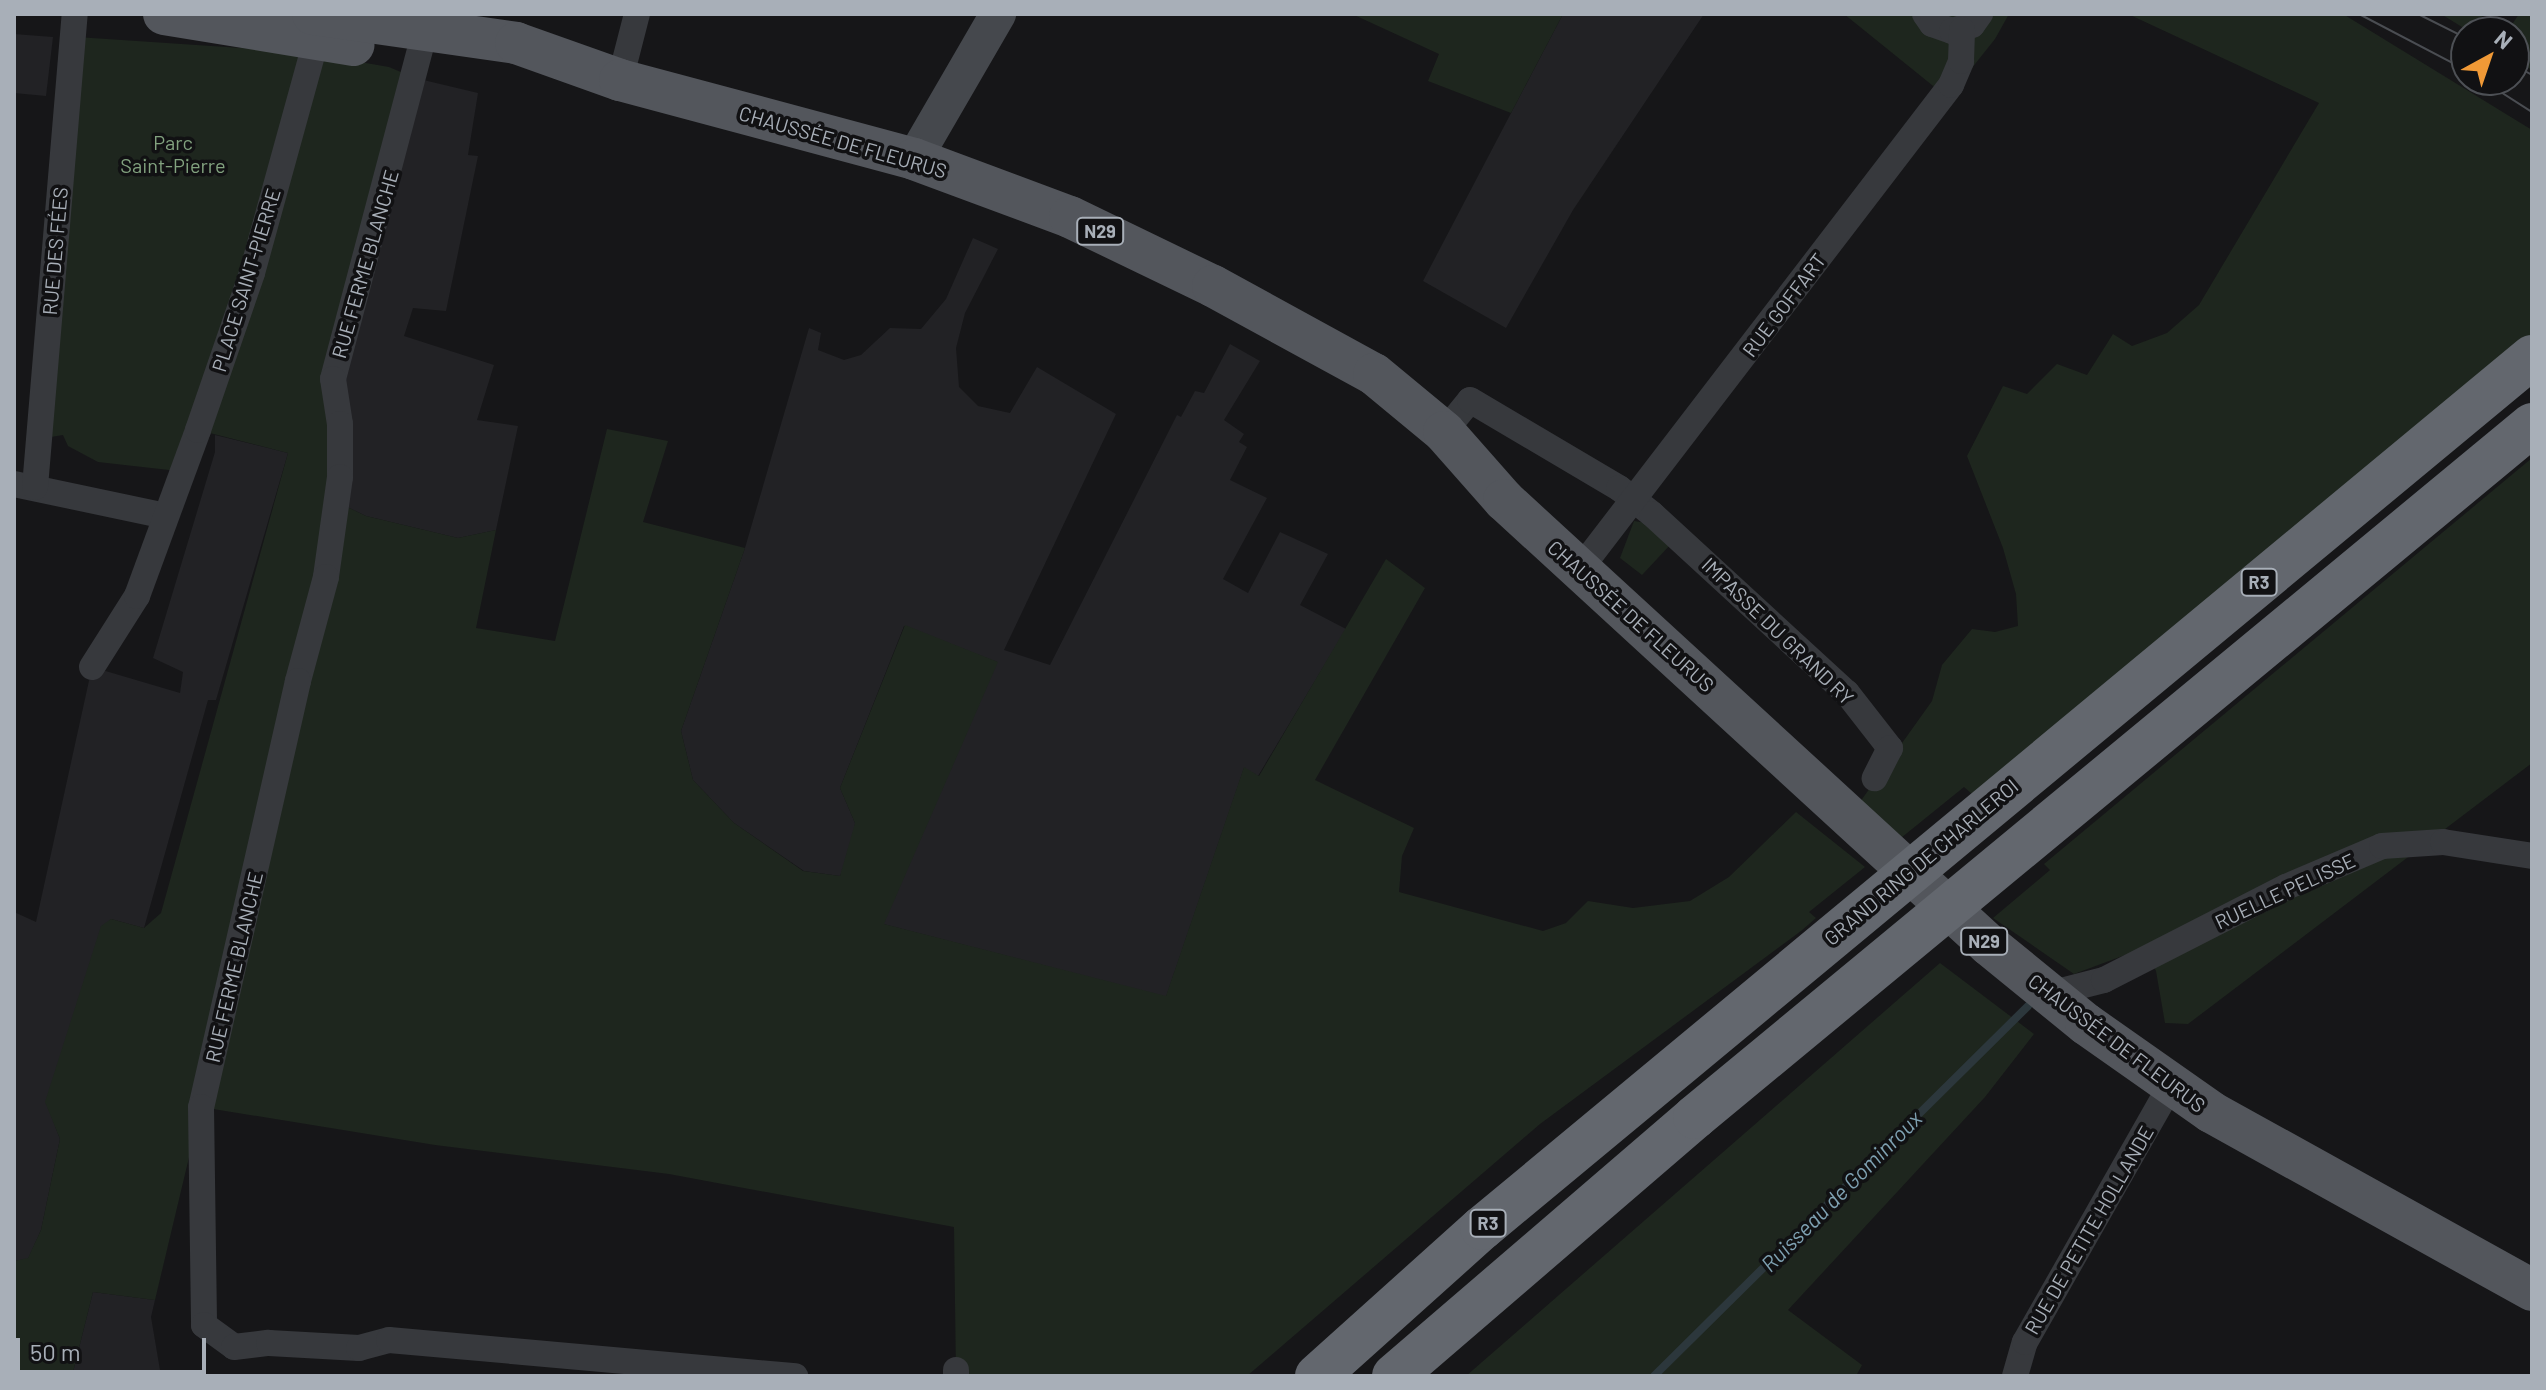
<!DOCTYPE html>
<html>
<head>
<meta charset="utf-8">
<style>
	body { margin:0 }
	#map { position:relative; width:2546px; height:1390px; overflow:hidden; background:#161618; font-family:Barlow,sans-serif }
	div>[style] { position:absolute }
	.built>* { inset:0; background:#222225 }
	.green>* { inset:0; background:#1e261e }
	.stream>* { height:8px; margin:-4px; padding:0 4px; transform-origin:4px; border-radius:4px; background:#2c373c }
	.street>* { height:26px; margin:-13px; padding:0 13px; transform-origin:13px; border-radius:13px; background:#37393d }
	.secondary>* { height:36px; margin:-18px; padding:0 18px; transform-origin:18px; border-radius:18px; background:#45484d }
	.primary>* { height:42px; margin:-21px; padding:0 21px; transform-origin:21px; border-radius:21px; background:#53565c }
	.highway>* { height:44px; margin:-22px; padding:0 22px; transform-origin:22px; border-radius:22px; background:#63676e }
	.tram>* { height:2px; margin:-1px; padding:0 1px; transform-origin:1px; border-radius:1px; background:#4a4d52 }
	span { translate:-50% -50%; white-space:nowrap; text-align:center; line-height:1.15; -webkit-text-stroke:7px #111113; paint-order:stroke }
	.shield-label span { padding:2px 6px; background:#111113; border:2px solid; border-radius:6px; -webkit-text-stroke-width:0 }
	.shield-label { font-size:18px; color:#a8afb8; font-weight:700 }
	.street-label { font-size:20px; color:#a8afb8 }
	.park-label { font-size:20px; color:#82a27f }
	.water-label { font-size:22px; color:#7fa1b2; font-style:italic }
	.frame { position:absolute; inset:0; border:16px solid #a8afb8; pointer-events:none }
	.north { position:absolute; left:2450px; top:16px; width:80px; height:80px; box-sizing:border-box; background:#111113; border:2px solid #4d5055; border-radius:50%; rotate:40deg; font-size:22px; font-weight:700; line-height:32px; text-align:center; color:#a8afb8 }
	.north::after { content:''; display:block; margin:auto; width:28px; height:36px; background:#f09936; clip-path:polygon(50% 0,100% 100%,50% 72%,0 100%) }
	.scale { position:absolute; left:16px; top:1338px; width:190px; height:36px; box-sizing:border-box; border:4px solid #a8afb8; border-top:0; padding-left:10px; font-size:24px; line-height:28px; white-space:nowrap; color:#a8afb8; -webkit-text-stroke:6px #111113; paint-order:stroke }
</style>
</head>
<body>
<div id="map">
	<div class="built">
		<div style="clip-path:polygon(1563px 14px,1704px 14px,1573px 210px,1506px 328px,1423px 281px)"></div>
		<div style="clip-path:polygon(14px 34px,53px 37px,46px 96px,14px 93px)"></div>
		<div style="clip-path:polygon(415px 78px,478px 93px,468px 155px,478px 156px,446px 311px,413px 308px,404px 336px,494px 365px,477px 420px,518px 426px,496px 530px,458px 538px,366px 516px,343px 505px,340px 382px)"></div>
		<div style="clip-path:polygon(973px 238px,998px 249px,965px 313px,956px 348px,959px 387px,978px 406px,1010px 413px,1037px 367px,1116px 414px,1004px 650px,1050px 665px,1177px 415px,1181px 417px,1195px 391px,1204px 393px,1230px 344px,1260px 361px,1224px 420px,1244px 434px,1239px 442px,1247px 447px,1230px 480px,1267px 498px,1223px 579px,1248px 593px,1280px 532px,1328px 554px,1300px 605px,1346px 629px,1258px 776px,1244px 768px,1166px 997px,883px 924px,997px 662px,904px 626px,840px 788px,855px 823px,853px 847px,840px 876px,804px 871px,734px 823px,693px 780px,681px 731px,745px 548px,809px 328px,821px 333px,818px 350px,844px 360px,861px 355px,890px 328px,921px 329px,946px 299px)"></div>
		<div style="clip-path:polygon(215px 435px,288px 453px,216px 700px,208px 700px,144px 928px,111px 919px,46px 1102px,60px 1139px,41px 1230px,28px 1259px,14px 1261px,14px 912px,36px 922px,92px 667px,180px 693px,183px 672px,153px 658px,215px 452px)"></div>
		<div style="clip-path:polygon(93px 1292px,155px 1300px,151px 1317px,161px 1376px,72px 1376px)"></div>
	</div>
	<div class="green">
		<div style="clip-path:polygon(1352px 14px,1563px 14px,1511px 113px,1428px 81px,1439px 54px)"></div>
		<div style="clip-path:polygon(1844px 14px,2009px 14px,1995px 39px,1948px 98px)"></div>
		<div style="clip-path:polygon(2128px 14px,2343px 14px,2532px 130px,2532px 337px,1972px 794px,1964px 787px,1896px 842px,1855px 809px,1932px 701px,1942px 665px,1972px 629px,1995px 632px,2018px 626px,2016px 594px,2003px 548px,1967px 456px,2003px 386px,2027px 394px,2057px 364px,2087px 375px,2113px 334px,2132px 346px,2167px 333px,2199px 305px,2319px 103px)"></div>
		<div style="clip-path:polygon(2441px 14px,2477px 14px,2509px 29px,2519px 14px,2532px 14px,2532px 70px,2514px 59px,2514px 32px,2470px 32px)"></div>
		<div style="clip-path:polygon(77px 37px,302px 52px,389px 67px,415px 78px,334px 352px,343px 505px,366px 516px,458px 538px,496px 530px,476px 628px,555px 641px,607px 429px,668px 441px,643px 522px,745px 548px,681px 731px,693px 780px,734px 823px,803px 871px,840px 876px,855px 823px,840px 788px,905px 625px,998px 662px,884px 924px,1166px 996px,1244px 767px,1259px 776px,1386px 559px,1425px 588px,1315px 780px,1414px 828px,1402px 856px,1399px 892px,1543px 931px,1566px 923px,1588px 901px,1633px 908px,1690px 901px,1729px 877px,1796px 812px,1865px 867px,1809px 912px,1816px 918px,1801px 931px,1540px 1124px,1247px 1376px,956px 1376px,954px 1227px,669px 1174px,435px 1145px,201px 1107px,155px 1300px,93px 1292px,72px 1376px,14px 1376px,14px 1261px,28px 1258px,41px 1230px,60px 1139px,45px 1102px,101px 926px,111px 919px,144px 928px,161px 913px,288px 453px,198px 430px,178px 471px,98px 462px,68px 446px,63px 435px,39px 439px)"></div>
		<div style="clip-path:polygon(2532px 458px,2532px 763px,2188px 1024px,2165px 1023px,2156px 971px,2144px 948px,2074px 974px,1993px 918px,2050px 870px,2044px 864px)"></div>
		<div style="clip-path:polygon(1634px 521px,1647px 523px,1671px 544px,1642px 575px,1620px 558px)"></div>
		<div style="clip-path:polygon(1940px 963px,2034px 1034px,1985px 1097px,1788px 1310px,1862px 1365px,1856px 1376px,1466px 1376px)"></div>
	</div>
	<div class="stream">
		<div style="left:1654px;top:1376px;width:526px;rotate:-44.69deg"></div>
	</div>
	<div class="street">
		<div style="left:1925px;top:14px;width:12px;rotate:55deg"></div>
		<div style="left:1932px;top:24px;width:21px;rotate:19deg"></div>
		<div style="left:1952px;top:31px;width:21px;rotate:-17deg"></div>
		<div style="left:1972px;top:25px;width:14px;rotate:-54deg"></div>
		<div style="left:426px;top:27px;width:364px;rotate:104.8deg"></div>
		<div style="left:333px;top:379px;width:46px;rotate:81.2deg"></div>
		<div style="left:340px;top:424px;width:53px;rotate:90deg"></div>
		<div style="left:340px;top:477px;width:101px;rotate:98deg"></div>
		<div style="left:326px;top:577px;width:108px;rotate:105.1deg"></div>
		<div style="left:298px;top:681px;width:437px;rotate:102.8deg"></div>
		<div style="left:201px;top:1107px;width:218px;rotate:89.2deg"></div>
		<div style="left:204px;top:1325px;width:37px;rotate:36deg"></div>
		<div style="left:234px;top:1347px;width:35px;rotate:-7deg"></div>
		<div style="left:269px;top:1343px;width:90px;rotate:3.2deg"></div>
		<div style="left:359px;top:1348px;width:31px;rotate:-15deg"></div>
		<div style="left:389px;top:1340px;width:408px;rotate:5.1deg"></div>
		<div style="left:620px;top:80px;width:68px;rotate:-75.6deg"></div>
		<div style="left:1444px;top:432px;width:41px;rotate:-50.9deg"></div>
		<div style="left:1470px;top:400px;width:173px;rotate:30.6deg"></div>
		<div style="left:1619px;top:488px;width:42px;rotate:38.2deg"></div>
		<div style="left:1652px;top:514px;width:265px;rotate:42.6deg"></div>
		<div style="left:1847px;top:693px;width:70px;rotate:52deg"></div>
		<div style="left:1890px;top:748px;width:34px;rotate:117deg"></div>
		<div style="left:14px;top:484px;width:155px;rotate:11.9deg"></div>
		<div style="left:35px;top:487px;width:475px;rotate:-85.2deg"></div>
		<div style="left:1580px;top:569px;width:610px;rotate:-52.53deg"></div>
		<div style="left:1951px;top:85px;width:26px;rotate:-67deg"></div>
		<div style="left:1961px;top:61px;width:31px;rotate:-88deg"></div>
		<div style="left:92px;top:667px;width:84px;rotate:-57.6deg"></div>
		<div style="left:137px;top:596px;width:177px;rotate:-69.8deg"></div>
		<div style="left:198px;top:430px;width:166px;rotate:-71deg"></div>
		<div style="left:252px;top:273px;width:241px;rotate:-74.6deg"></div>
		<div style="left:2049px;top:994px;width:57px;rotate:-14.3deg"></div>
		<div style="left:2104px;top:980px;width:204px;rotate:-27.1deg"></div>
		<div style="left:2286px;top:887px;width:104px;rotate:-23.1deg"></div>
		<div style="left:2382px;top:846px;width:61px;rotate:-3.8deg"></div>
		<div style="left:2443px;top:842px;width:90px;rotate:8.9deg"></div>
		<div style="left:956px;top:1376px;width:6px;rotate:-90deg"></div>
		<div style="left:2015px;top:1376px;width:35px;rotate:-74deg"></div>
		<div style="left:2025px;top:1342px;width:293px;rotate:-60.4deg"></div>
	</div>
	<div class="secondary">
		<div style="left:914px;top:159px;width:168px;rotate:-59.9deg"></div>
	</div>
	<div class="primary">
		<div style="left:164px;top:14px;width:192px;rotate:9.3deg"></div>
		<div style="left:313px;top:14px;width:205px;rotate:8.1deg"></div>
		<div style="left:516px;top:43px;width:110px;rotate:19.6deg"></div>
		<div style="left:620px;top:80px;width:304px;rotate:15deg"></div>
		<div style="left:914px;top:159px;width:166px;rotate:20.4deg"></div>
		<div style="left:1070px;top:217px;width:159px;rotate:25.8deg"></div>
		<div style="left:1213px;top:286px;width:183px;rotate:28.7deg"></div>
		<div style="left:1374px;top:374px;width:91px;rotate:39.6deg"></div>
		<div style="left:1444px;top:432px;width:91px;rotate:48.6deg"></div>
		<div style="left:1504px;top:500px;width:658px;rotate:42.54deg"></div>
		<div style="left:1989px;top:945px;width:125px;rotate:39.2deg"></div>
		<div style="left:2086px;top:1024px;width:153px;rotate:35.1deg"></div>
		<div style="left:2211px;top:1112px;width:367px;rotate:29deg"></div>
	</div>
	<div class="highway">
		<div style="left:1317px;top:1376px;width:222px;rotate:-41.9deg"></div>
		<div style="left:1482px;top:1228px;width:1364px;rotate:-39.68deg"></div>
		<div style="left:1394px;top:1376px;width:397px;rotate:-40.7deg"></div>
		<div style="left:1695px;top:1117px;width:1086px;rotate:-39.58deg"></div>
	</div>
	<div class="tram">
		<div style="left:2359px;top:14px;width:121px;rotate:27.6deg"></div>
		<div style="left:2418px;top:14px;width:54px;rotate:26.6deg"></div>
		<div style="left:2514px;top:65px;width:21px;rotate:29deg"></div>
		<div style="left:2482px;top:80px;width:59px;rotate:32.6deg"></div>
	</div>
	<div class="shield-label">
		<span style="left:1100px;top:231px">N29</span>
		<span style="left:2259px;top:582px">R3</span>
		<span style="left:1984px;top:941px">N29</span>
		<span style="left:1488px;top:1223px">R3</span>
	</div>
	<div class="street-label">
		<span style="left:843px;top:142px;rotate:16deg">CHAUSSÉE DE FLEURUS</span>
		<span style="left:55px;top:251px;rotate:-85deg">RUE DES FÉES</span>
		<span style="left:365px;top:264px;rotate:-74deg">RUE FERME BLANCHE</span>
		<span style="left:246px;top:280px;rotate:-73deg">PLACE SAINT-PIERRE</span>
		<span style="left:1784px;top:305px;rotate:-53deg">RUE GOFFART</span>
		<span style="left:1631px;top:616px;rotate:42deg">CHAUSSÉE DE FLEURUS</span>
		<span style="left:1778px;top:631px;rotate:44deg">IMPASSE DU GRAND RY</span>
		<span style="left:1921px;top:862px;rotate:-40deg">GRAND RING DE CHARLEROI</span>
		<span style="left:2285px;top:891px;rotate:-25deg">RUELLE PELISSE</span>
		<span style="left:234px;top:967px;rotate:-77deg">RUE FERME BLANCHE</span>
		<span style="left:2117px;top:1043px;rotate:37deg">CHAUSSÉE DE FLEURUS</span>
		<span style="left:2089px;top:1230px;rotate:-60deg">RUE DE PETITE HOLLANDE</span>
	</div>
	<div class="park-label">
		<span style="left:173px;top:154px">Parc<br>Saint-Pierre</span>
	</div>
	<div class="water-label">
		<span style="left:1841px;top:1191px;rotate:-45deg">Ruisseau de Gominroux</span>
	</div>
	<div class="frame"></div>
	<div class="north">N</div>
	<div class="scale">50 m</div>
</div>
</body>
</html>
